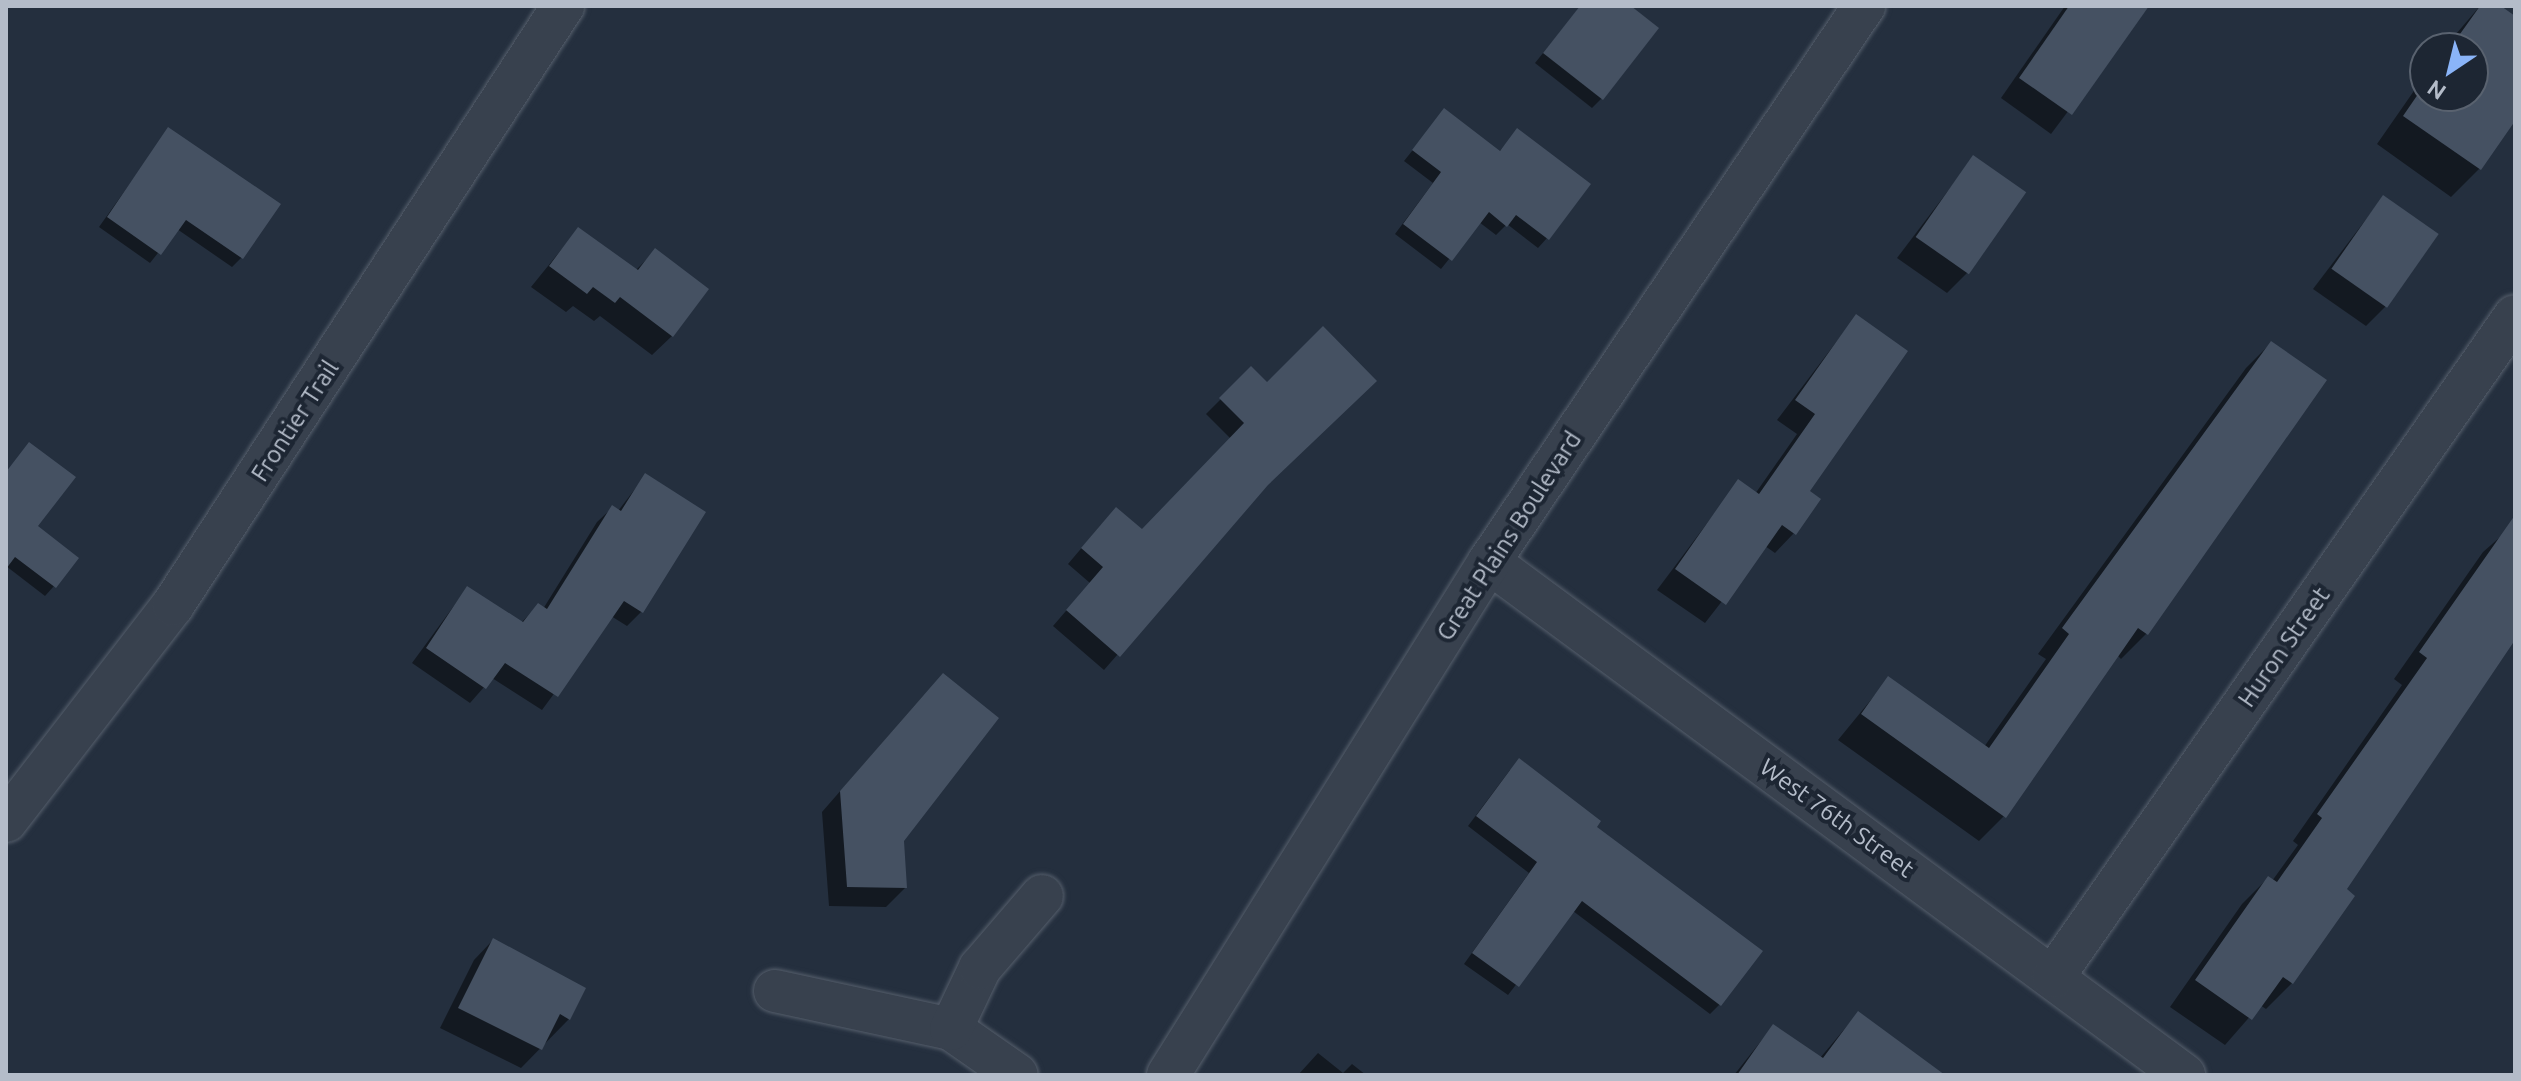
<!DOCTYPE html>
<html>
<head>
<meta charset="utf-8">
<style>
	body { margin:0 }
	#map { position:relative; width:2521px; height:1081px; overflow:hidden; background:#242f3e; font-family:Ubuntu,sans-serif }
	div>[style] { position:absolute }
	.shadow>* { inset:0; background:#0007 }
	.building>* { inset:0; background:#455162; transform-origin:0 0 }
	.roads { filter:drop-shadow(0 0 2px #565f6c) drop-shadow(0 0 2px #565f6c) }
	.minor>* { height:42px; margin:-21px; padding:0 21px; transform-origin:21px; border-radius:21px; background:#38414e }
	span { translate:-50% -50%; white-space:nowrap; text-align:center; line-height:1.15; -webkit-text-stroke:8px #1d2633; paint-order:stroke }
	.street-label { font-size:24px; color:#b4bcc9 }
	.frame { position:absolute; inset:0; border:8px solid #b4bcc9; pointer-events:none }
	.north { position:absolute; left:2409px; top:32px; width:80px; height:80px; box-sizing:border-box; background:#1d2633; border:2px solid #59626f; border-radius:50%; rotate:215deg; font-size:22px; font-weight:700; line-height:32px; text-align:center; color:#b4bcc9 }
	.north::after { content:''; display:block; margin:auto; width:28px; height:36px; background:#8ab4f8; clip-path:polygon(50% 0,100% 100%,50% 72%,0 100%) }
</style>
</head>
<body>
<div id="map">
	<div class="shadow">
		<div style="clip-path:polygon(1581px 6px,1628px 6px,1602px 98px,1592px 108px,1535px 63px)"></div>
		<div style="clip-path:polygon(2065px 6px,2147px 6px,2051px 134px,2001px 98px)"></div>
		<div style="clip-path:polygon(2480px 6px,2497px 6px,2515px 18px,2515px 118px,2479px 169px,2451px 197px,2377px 144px,2425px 75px,2425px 96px,2473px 96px,2473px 48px,2444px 48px)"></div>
		<div style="clip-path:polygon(1444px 111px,1499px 152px,1517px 131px,1547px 238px,1538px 248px,1507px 224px,1496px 235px,1479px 222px,1441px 269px,1395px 234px,1433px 183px,1404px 161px)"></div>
		<div style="clip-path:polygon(168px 130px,242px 257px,232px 267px,177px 229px,150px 263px,99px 227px)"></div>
		<div style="clip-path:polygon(1973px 158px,1967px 273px,1947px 293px,1897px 258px)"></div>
		<div style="clip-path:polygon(2383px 197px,2385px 307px,2366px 326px,2313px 289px)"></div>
		<div style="clip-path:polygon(578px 229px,635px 271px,655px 251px,672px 336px,652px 355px,600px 316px,594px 321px,573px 306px,566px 312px,531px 287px)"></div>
		<div style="clip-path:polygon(1856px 316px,1794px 533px,1775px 553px,1765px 546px,1705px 623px,1657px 590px,1738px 482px,1755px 494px,1797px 434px,1777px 420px)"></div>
		<div style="clip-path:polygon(2271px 343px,2324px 380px,2146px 634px,2121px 659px,2117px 655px,2004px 816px,1979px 841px,1838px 740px,1888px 679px,1984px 747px,2046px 659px,2038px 654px,2246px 368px)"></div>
		<div style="clip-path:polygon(1251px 369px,1263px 488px,1104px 670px,1053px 626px,1090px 583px,1068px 564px,1101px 525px,1141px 532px,1231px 439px,1206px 414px)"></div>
		<div style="clip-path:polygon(6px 472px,35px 527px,54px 586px,45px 596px,6px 566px)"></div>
		<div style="clip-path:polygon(645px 476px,642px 611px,627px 626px,611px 616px,542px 710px,492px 678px,470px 703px,412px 663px,467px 588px,521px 623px,538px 605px,543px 609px,597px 522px,612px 508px,618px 511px)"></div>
		<div style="clip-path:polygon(2515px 524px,2515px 637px,2344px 890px,2353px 896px,2292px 983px,2266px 1009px,2260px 1005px,2225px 1045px,2170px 1007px,2242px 904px,2268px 878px,2272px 881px,2298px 845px,2293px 841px,2402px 685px,2394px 679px,2483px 552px)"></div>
		<div style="clip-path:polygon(924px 695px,902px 840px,905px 888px,886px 907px,829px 906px,822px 812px)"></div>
		<div style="clip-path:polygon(1510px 770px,1594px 827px,1720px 1004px,1710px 1014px,1573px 911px,1508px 995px,1464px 964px,1529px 873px,1468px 826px)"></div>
		<div style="clip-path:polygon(493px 940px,569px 1019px,521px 1068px,440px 1028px,474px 960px)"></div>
		<div style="clip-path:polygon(1858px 1013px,1942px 1075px,1734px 1075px,1773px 1026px,1820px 1058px)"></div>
		<div style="clip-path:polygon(1318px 1053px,1343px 1073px,1352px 1064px,1366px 1075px,1298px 1075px)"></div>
	</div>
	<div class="building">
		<div style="clip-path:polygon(1580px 6px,1631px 6px,1659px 28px,1603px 100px,1543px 53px)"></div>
		<div style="clip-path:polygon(2069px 6px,2149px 6px,2072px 115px,2019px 78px)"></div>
		<div style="clip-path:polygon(2480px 6px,2501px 6px,2515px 16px,2515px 121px,2481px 170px,2403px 116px,2425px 84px,2425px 96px,2473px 96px,2473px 48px,2450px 48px)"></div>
		<div style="clip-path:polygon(1444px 108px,1500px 151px,1517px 128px,1591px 184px,1549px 240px,1516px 215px,1507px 227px,1489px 212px,1452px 261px,1403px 224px,1441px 172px,1412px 150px)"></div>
		<div style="clip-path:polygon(168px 127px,281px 204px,243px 259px,186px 220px,161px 255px,107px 217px)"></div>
		<div style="left:1973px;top:155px;width:65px;height:100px;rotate:35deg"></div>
		<div style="left:2383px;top:195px;width:68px;height:90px;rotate:35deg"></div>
		<div style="clip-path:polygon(578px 227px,638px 270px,655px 248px,709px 289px,673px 337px,620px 297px,615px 303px,593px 287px,587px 294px,549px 266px)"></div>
		<div style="clip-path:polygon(1856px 314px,1908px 351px,1810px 491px,1821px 499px,1796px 535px,1782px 525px,1726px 605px,1675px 569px,1738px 479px,1759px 494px,1815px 414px,1795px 400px)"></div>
		<div style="clip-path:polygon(1323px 326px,1377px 381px,1268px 485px,1120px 657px,1066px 610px,1103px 567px,1081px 548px,1116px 507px,1142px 529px,1244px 423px,1219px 398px,1251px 366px,1267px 382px)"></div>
		<div style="clip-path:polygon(2271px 341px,2327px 380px,2148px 635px,2138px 628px,2006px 818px,1861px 714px,1888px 676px,1989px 748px,2069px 634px,2062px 628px)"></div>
		<div style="clip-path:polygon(29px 442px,76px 477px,38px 526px,79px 558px,56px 588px,15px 557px,6px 569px,6px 472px)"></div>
		<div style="clip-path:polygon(645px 473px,706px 512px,643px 613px,624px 601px,558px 697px,505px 663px,486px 689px,426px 648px,467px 586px,523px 622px,538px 603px,547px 609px,612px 505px,621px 511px)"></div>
		<div style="clip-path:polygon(2515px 515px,2515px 640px,2347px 889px,2355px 896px,2293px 984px,2283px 977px,2252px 1020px,2195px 980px,2268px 876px,2277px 882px,2322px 818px,2317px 814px,2427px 658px,2419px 652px)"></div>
		<div style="clip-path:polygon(943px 673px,999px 718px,904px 841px,907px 888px,847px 887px,840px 791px)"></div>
		<div style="clip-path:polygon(1519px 758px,1601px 821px,1597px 827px,1763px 951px,1721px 1006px,1582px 901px,1519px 987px,1472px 953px,1537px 862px,1476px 816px)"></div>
		<div style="clip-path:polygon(493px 938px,586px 988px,570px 1020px,560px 1014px,542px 1050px,458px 1008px)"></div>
		<div style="clip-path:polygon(1858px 1011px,1945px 1075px,1737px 1075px,1773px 1024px,1823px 1058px)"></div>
	</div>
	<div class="roads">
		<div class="minor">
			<div style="left:1489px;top:562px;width:864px;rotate:36.43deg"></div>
			<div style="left:6px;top:821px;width:273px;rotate:-52.3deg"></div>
			<div style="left:173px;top:605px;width:715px;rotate:-56.93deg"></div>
			<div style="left:2053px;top:977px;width:806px;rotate:-55.05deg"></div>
			<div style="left:775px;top:991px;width:180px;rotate:12.2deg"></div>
			<div style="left:951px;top:1029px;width:80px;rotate:34.9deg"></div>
			<div style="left:951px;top:1029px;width:68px;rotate:-64.6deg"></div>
			<div style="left:980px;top:968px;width:95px;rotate:-49.3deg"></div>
			<div style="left:1168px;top:1075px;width:605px;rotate:-57.96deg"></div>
			<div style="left:1489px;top:562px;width:671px;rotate:-56deg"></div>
		</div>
	</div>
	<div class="street-label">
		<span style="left:295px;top:421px;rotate:-57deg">Frontier Trail</span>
		<span style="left:1509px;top:536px;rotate:-57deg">Great Plains Boulevard</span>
		<span style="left:2284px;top:647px;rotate:-55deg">Huron Street</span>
		<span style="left:1837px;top:818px;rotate:36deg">West 76th Street</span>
	</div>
	<div class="frame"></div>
	<div class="north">N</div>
</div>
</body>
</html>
